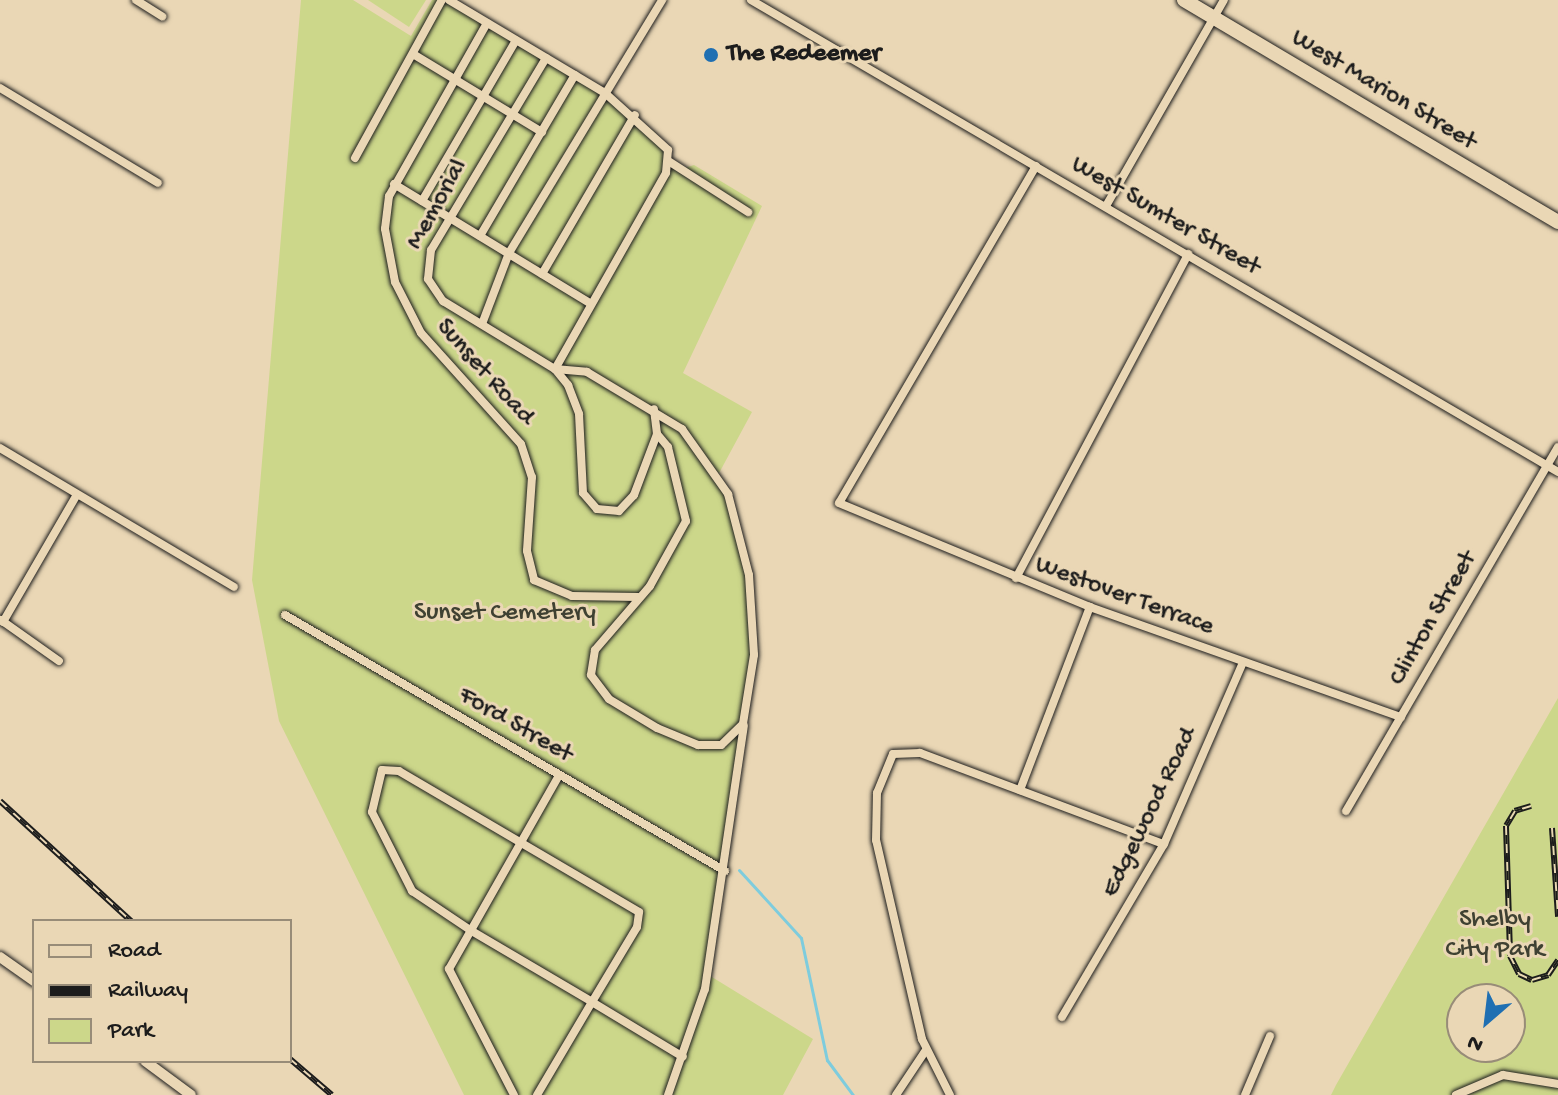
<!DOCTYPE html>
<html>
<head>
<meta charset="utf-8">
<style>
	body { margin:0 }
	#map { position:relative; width:1558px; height:1095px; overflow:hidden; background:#ead7b5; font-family:"Gochi Hand",sans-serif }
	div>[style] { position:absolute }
	.green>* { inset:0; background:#ccd78a }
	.stream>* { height:3px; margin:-1.5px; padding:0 1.5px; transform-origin:1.5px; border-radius:1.5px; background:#7eccdd }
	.roads { filter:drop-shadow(0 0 2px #1c1c1c) drop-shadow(0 0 2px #1c1c1c) }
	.minor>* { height:8px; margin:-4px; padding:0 4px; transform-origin:4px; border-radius:4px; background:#ead7b5 }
	.tertiary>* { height:10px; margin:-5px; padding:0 5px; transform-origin:5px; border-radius:5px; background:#ead7b5 }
	.primary>* { height:14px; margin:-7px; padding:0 7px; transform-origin:7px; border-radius:7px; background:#ead7b5 }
	.rail>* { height:6px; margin-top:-3px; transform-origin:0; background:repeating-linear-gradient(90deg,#ead7b5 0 9px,#1c1c1c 0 18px); box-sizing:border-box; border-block:2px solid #1c1c1c }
	.dots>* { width:22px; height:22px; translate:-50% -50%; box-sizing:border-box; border:4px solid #ead7b5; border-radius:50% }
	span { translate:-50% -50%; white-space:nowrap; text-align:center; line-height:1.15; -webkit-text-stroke:6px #ead7b5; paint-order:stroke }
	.poi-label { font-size:26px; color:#1c1c1c; font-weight:700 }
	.left { translate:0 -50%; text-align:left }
	.street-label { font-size:26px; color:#1c1c1c }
	.park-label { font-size:26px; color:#3f4132 }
	.legend { position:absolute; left:32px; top:919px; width:260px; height:144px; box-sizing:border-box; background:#ead7b5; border:2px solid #988c78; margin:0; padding:10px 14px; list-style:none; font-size:24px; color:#1c1c1c }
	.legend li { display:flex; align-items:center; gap:16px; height:40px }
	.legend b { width:40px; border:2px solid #988c78 }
	.north { position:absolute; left:1446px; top:983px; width:80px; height:80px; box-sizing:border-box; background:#ead7b5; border:2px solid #988c78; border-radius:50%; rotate:208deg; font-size:22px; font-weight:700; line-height:32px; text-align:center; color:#1c1c1c }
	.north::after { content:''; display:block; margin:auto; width:28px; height:36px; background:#1f6fb2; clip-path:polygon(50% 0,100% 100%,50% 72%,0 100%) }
</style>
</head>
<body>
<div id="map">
	<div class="green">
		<div style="clip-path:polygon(301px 0,353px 0,411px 36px,432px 0,449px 0,605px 93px,655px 132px,670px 162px,681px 169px,694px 165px,762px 206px,683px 373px,752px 412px,718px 475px,749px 575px,754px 655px,707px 974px,813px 1039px,783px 1095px,464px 1095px,279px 721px,252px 580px)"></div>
		<div style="clip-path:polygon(368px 0,426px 0,409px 27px)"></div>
		<div style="clip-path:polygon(evenodd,1558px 698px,1558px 1095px,1331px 1095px,1336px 1085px,1558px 698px,1462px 999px,1510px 999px,1510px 1047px,1462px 1047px,1462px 999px)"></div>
	</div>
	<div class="stream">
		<div style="left:739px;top:870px;width:92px;rotate:47.6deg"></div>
		<div style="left:801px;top:938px;width:125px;rotate:78deg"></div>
		<div style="left:827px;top:1060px;width:44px;rotate:53.4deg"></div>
	</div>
	<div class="roads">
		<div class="minor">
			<div style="left:136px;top:0;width:31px;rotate:32deg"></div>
			<div style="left:449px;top:0;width:182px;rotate:30.8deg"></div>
			<div style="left:605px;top:93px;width:85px;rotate:42.1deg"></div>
			<div style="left:668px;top:150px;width:23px;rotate:95deg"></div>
			<div style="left:666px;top:173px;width:225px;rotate:119.5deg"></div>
			<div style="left:751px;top:0;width:935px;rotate:30.32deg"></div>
			<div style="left:487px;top:23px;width:199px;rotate:119.5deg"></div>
			<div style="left:389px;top:196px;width:33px;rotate:97deg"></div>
			<div style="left:385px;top:229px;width:54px;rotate:79.3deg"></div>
			<div style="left:395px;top:282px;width:57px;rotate:63deg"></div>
			<div style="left:421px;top:333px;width:149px;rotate:48deg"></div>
			<div style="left:521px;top:444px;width:35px;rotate:72deg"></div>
			<div style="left:532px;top:477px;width:74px;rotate:93.9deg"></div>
			<div style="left:527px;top:551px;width:30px;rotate:76deg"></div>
			<div style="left:534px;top:580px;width:41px;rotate:22.8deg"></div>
			<div style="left:572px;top:596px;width:66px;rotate:0.9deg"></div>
			<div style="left:413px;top:54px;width:151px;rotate:31.2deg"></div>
			<div style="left:546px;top:58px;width:224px;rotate:120.9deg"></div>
			<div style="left:431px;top:250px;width:29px;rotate:96deg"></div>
			<div style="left:428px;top:279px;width:27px;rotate:56deg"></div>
			<div style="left:443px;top:301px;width:131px;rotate:31.3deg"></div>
			<div style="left:555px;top:369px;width:21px;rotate:51deg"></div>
			<div style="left:568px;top:385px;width:31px;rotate:69deg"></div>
			<div style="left:579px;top:414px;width:79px;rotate:87.1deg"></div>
			<div style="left:583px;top:493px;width:21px;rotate:49deg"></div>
			<div style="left:597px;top:509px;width:22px;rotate:5deg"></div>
			<div style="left:619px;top:511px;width:22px;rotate:-47deg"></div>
			<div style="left:634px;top:495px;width:65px;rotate:-69.3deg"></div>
			<div style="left:657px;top:434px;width:25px;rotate:-97deg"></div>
			<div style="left:0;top:88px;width:184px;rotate:31deg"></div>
			<div style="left:355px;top:158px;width:180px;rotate:-61.2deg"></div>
			<div style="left:670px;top:162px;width:93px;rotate:32.7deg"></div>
			<div style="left:1036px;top:166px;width:390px;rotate:120.3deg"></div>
			<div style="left:839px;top:503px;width:272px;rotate:22.5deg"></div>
			<div style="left:1090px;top:607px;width:330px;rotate:19.5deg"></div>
			<div style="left:394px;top:184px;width:229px;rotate:31.3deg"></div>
			<div style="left:422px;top:201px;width:186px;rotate:-59.7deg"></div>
			<div style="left:1106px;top:206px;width:237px;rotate:-60.2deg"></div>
			<div style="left:480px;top:236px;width:187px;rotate:-59.5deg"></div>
			<div style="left:542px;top:274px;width:184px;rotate:-59.7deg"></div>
			<div style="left:482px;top:324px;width:76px;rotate:-69.2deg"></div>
			<div style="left:509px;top:253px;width:296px;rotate:-58.8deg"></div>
			<div style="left:555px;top:369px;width:32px;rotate:5deg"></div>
			<div style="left:587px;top:372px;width:111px;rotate:31deg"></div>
			<div style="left:682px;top:429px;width:80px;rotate:54.7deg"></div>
			<div style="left:728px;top:494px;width:84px;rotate:75.5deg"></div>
			<div style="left:749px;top:575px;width:80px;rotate:86.4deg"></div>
			<div style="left:754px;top:655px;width:70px;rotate:99.1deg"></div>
			<div style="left:743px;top:724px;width:30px;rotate:136deg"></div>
			<div style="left:721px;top:745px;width:23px;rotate:180deg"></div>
			<div style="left:698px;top:745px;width:44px;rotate:-157.5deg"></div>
			<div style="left:657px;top:728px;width:56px;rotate:-148.9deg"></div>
			<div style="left:609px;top:699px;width:30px;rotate:-127deg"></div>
			<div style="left:591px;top:675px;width:25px;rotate:-81deg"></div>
			<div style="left:595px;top:650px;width:84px;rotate:-49.3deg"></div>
			<div style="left:650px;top:586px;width:74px;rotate:-61deg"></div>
			<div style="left:686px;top:521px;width:76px;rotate:-103.7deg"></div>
			<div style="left:668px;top:447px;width:17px;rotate:-130deg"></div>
			<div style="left:0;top:448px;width:272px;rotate:30.7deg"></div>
			<div style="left:1016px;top:578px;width:367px;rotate:-62deg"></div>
			<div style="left:285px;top:615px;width:509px;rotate:30.19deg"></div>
			<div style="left:1px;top:620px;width:71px;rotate:35.3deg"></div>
			<div style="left:3px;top:622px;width:146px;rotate:-59.9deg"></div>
			<div style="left:1020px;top:790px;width:196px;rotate:-69.1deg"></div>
			<div style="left:1346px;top:811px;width:421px;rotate:-59.8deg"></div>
			<div style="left:1062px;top:1017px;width:201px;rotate:-59.5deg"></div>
			<div style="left:1164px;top:844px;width:198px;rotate:-66.5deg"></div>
			<div style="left:514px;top:1095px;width:142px;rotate:-117.3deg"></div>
			<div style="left:449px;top:969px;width:223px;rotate:-60.4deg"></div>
			<div style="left:537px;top:1095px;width:108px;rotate:-59.4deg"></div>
			<div style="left:592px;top:1002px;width:87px;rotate:-59deg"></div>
			<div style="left:637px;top:927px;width:15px;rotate:-82deg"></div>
			<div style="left:639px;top:912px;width:278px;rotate:-149.6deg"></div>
			<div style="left:399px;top:771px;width:17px;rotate:-177deg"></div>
			<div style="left:382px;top:770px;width:43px;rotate:103.4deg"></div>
			<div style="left:372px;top:812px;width:89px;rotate:63.1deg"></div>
			<div style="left:412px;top:891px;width:70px;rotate:33.9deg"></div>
			<div style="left:470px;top:930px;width:142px;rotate:30.5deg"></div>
			<div style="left:592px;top:1002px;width:106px;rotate:31.1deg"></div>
			<div style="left:668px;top:1095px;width:112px;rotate:-70.8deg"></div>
			<div style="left:705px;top:989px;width:266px;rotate:-81.6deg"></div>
			<div style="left:896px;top:1095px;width:54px;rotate:-56.3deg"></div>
			<div style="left:950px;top:1095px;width:63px;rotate:-116.6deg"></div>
			<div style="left:922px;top:1039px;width:204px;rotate:-103deg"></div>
			<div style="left:876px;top:840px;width:47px;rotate:-88.8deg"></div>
			<div style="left:877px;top:793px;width:42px;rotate:-67.7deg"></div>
			<div style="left:893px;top:754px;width:27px;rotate:-2deg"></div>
			<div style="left:920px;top:753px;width:260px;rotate:20.5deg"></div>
			<div style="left:1245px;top:1095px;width:64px;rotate:-67deg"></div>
			<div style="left:1456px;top:1095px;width:51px;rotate:-23.1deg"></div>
			<div style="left:1503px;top:1075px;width:56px;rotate:9.3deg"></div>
		</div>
		<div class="tertiary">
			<div style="left:0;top:957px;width:42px;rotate:35.2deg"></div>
			<div style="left:145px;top:1061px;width:57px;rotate:36.5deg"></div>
		</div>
		<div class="primary">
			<div style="left:1184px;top:0;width:435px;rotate:30.7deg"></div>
		</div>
	</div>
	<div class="rail">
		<div style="left:0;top:801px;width:178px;rotate:42.5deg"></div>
		<div style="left:1531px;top:806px;width:17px;rotate:163deg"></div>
		<div style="left:1515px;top:811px;width:17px;rotate:121deg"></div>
		<div style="left:1506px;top:826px;width:130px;rotate:88.2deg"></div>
		<div style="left:1510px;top:956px;width:20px;rotate:63deg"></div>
		<div style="left:1519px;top:974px;width:14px;rotate:25deg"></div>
		<div style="left:1532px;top:980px;width:17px;rotate:-17deg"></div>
		<div style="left:1548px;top:975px;width:18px;rotate:-56deg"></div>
		<div style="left:1552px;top:828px;width:89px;rotate:86.1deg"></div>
		<div style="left:290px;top:1059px;width:55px;rotate:40.6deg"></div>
	</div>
	<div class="dots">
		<div style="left:711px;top:55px;background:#1f6fb2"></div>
	</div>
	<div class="poi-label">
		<span class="left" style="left:727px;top:55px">The Redeemer</span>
	</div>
	<div class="street-label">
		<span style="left:1383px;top:91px;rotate:31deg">West Marion Street</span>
		<span style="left:438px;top:205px;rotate:-61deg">Memorial</span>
		<span style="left:1165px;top:217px;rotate:30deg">West Sumter Street</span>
		<span style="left:484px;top:373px;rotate:48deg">Sunset Road</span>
		<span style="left:1124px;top:597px;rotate:20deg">Westover Terrace</span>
		<span style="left:1434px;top:619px;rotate:-60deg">Clinton Street</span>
		<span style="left:515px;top:726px;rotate:30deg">Ford Street</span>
		<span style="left:1151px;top:813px;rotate:-64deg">Edgewood Road</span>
	</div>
	<div class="park-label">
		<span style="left:505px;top:614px">Sunset Cemetery</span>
		<span style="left:1495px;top:936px">Shelby<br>City Park</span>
	</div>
	<ul class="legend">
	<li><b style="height:10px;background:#ead7b5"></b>Road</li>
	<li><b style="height:10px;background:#1c1c1c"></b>Railway</li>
	<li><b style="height:22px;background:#ccd78a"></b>Park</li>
	</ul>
	<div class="north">N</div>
</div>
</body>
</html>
